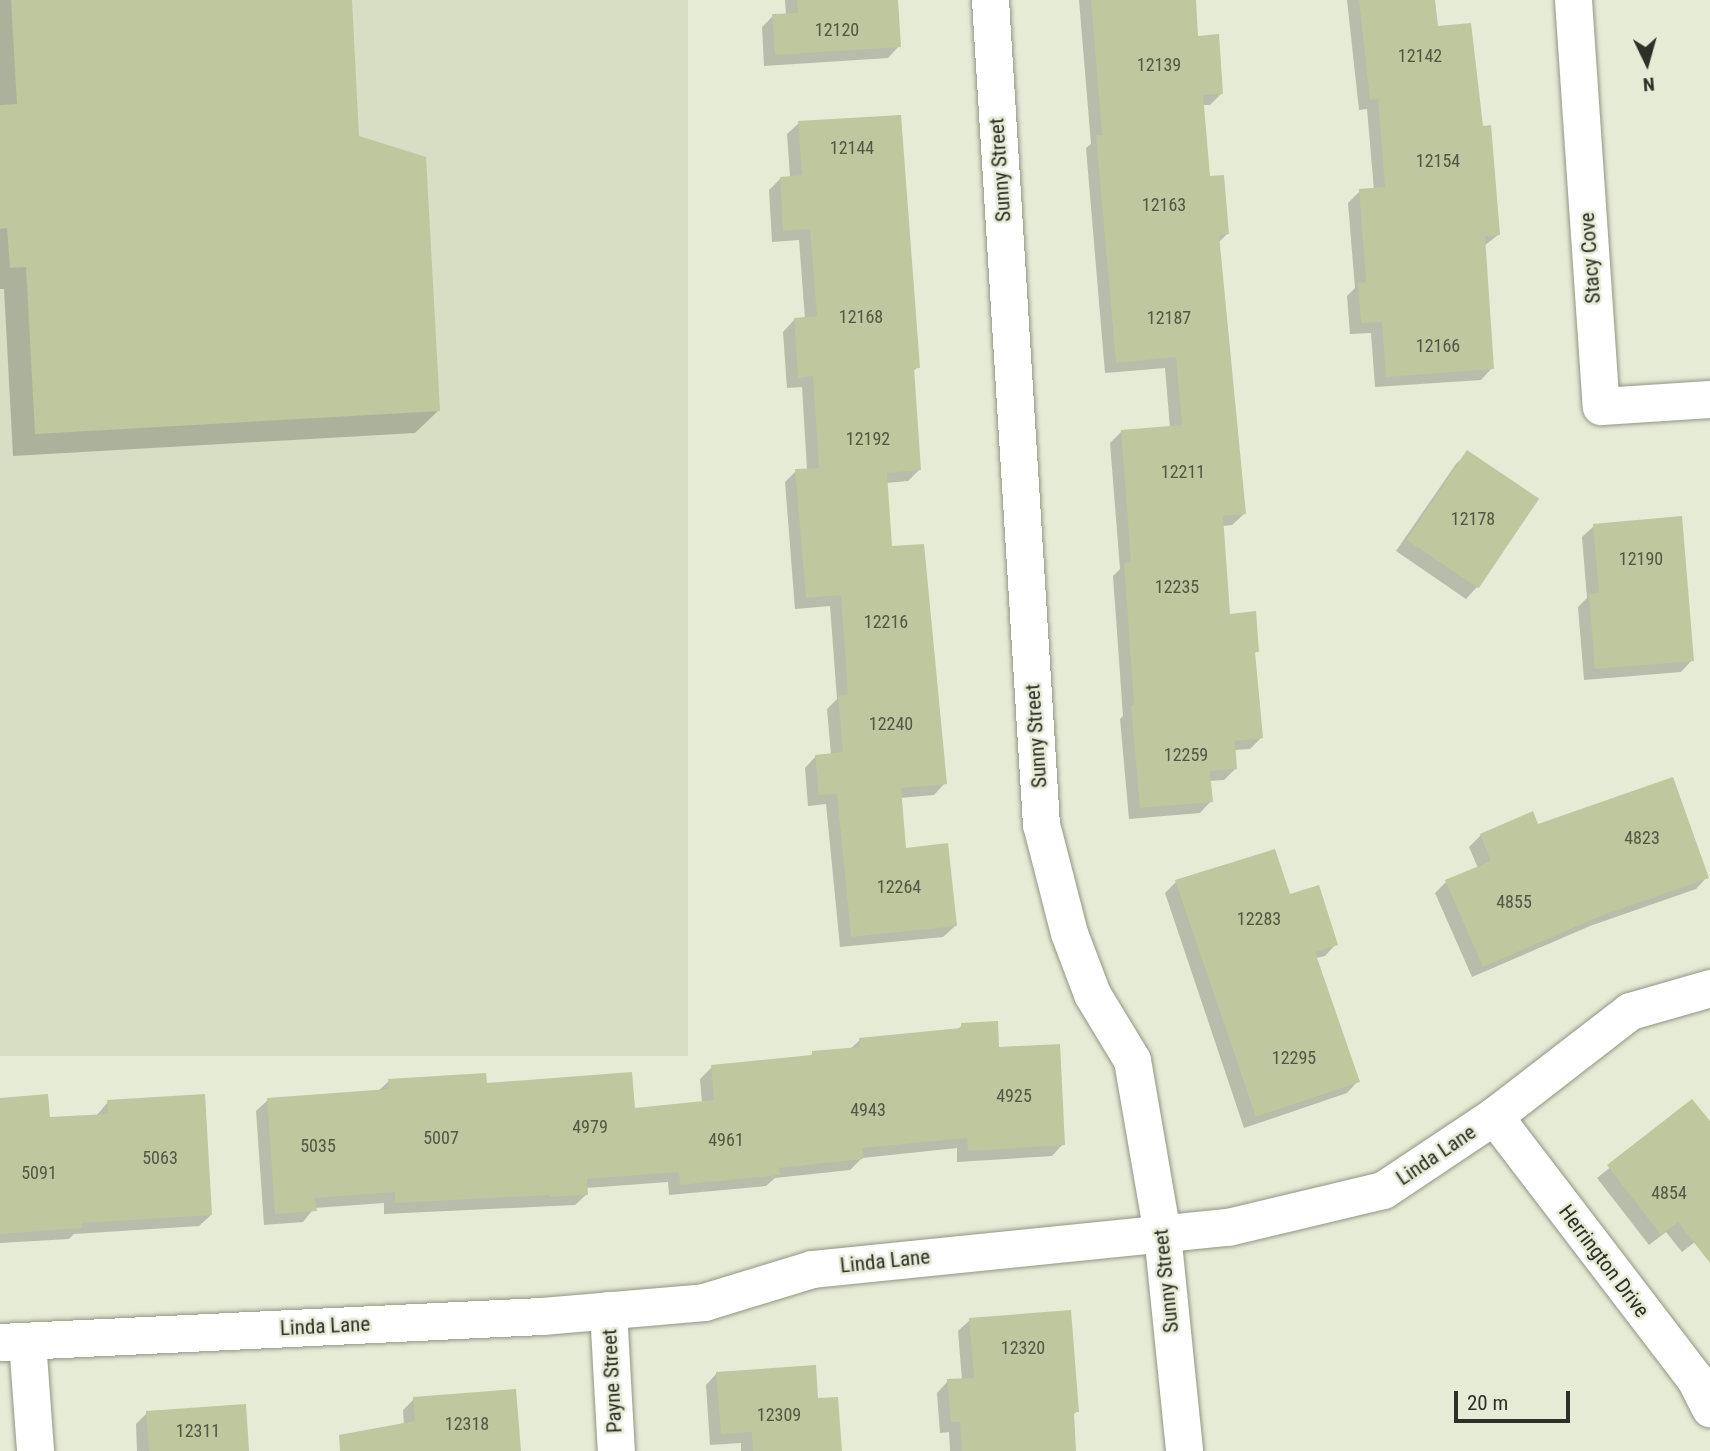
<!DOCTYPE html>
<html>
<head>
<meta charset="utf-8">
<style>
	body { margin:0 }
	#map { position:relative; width:1710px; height:1451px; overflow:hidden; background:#e6ebd6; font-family:"Roboto Condensed",sans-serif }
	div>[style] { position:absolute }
	.built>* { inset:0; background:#d8dec3; transform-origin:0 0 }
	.shadow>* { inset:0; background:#0003 }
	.building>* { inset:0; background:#bec79d; transform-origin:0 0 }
	.roads { filter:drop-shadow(0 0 2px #919682) drop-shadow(0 0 2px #919682) }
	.minor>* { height:37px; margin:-18.5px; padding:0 18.5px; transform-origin:18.5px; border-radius:18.5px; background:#fff }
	span { translate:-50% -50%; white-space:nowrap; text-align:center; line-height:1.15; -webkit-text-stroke:5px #e6ebd6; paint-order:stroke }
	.number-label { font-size:18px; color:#525645 }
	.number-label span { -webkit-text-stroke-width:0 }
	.street-label { font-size:21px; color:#2e3028 }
	.north { position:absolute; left:1612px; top:28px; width:70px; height:70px; -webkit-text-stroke:5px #e6ebd6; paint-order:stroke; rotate:175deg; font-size:19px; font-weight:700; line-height:28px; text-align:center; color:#2e3028 }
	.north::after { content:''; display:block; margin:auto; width:24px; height:32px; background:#2e3028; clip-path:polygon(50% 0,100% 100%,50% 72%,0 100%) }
	.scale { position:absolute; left:1454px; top:1391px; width:116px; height:32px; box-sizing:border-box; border:4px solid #2e3028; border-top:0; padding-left:9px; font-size:21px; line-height:24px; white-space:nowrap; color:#2e3028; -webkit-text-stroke:5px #e6ebd6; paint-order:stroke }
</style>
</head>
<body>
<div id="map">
	<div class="built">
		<div style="left:0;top:0;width:688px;height:1056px"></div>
	</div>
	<div class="shadow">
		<div style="clip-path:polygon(0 0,350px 0,357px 138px,438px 411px,415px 433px,13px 456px,4px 289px,0 289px)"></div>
		<div style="clip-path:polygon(785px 0,896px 0,899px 46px,888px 58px,764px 66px,762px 27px,773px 16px,786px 15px)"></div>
		<div style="clip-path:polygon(1079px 0,1194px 0,1197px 38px,1222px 93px,1210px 105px,1202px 105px,1208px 178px,1227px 234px,1218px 243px,1244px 514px,1232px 525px,1222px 526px,1228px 615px,1257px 651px,1254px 654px,1261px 738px,1250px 749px,1234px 750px,1236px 768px,1224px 780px,1209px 781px,1211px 801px,1200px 813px,1129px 819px,1120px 719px,1123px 716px,1113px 576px,1120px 569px,1110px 443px,1122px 431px,1170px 428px,1165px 368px,1105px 373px,1086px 148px,1091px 144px)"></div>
		<div style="clip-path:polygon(1347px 0,1433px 0,1437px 28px,1482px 128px,1498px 235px,1484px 246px,1492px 368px,1481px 380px,1375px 387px,1371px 333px,1350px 334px,1347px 296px,1355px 288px,1348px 203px,1360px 191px,1374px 190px,1367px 109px,1359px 110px)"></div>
		<div style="clip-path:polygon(799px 123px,918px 367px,912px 372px,919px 470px,908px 481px,886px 483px,890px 548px,945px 783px,934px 795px,900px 798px,905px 850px,955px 926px,943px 937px,840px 947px,826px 804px,808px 806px,805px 768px,816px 756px,831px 755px,827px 709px,837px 699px,830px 606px,795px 609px,785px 482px,796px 471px,807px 470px,802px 387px,787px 388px,783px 332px,794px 320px,805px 319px,799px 240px,772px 242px,769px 190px,781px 178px,790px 177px,787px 134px)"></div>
		<div style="clip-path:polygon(1467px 453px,1477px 587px,1466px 599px,1396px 551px,1456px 464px)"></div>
		<div style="clip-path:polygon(1594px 526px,1692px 660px,1681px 672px,1584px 680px,1578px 607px,1587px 598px,1582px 537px)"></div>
		<div style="clip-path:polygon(1537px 826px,1707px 877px,1696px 889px,1590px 926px,1472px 977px,1435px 893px,1446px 882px,1478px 868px,1469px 847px,1481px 835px)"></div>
		<div style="clip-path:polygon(1176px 882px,1289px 897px,1336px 944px,1325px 956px,1316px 958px,1358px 1081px,1347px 1093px,1244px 1128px,1165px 893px)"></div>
		<div style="clip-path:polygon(962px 1025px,998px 1049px,1063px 1144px,1052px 1156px,957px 1162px,957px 1148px,862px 1158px,850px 1170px,775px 1178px,766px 1186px,669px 1195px,668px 1182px,586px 1188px,587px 1194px,575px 1205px,384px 1214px,384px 1203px,314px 1208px,303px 1222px,264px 1225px,256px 1111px,268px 1100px,378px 1091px,389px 1081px,485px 1085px,633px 1110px,702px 1103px,700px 1079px,712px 1067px,808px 1058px,813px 1053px,850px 1049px,860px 1040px,956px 1031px)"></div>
		<div style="clip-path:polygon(0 1100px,48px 1119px,96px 1116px,108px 1102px,211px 1215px,199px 1226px,74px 1234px,69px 1239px,0 1243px)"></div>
		<div style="clip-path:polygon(1692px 1101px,1710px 1124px,1710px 1230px,1682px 1252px,1666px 1232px,1649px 1245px,1597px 1178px)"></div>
		<div style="clip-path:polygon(970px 1320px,1077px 1411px,1072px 1416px,1075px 1451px,950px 1451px,949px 1432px,940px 1433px,937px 1393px,948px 1381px,962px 1380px,958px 1331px)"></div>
		<div style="clip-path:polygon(717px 1373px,839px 1451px,741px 1451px,741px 1443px,710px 1445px,706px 1385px)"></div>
		<div style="clip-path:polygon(414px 1399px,519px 1451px,382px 1451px,404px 1425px,403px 1410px)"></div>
		<div style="clip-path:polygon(147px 1413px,247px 1451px,137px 1451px,136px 1424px)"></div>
	</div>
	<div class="building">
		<div style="clip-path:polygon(11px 0,352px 0,359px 136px,426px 157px,440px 411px,35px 434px,26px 267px,10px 268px,7px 228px,0 229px,0 105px,17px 104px)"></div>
		<div style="clip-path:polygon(797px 0,898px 0,901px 47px,775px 55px,772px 14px,798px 13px)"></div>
		<div style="clip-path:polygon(1091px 0,1196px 0,1198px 36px,1219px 34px,1223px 94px,1203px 95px,1210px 176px,1224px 175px,1229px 234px,1219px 235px,1246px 514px,1223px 516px,1230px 614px,1256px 611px,1259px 652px,1255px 652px,1263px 738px,1235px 741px,1237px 769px,1210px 771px,1213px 802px,1140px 808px,1131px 706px,1134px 705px,1124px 563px,1131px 562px,1121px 430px,1182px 425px,1176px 357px,1116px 363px,1096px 135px,1102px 135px)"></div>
		<div style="clip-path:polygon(1359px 0,1435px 0,1438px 26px,1471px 23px,1483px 126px,1491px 125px,1500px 235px,1485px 236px,1494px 369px,1386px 377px,1382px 322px,1361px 323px,1358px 283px,1366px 282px,1359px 189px,1385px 187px,1378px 99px,1370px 100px)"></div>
		<div style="clip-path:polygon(901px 115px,920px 368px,914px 368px,921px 470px,887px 473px,892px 546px,924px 544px,947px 784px,901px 788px,906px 848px,948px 843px,957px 926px,851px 937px,837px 794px,819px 795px,815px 755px,843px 752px,838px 696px,848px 695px,841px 595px,806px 598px,795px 469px,819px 468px,813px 376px,798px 378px,794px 318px,817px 316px,810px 229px,783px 231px,780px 177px,802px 175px,798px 121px)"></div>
		<div style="left:1467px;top:450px;width:87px;height:108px;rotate:34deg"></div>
		<div style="clip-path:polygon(1682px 516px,1694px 661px,1595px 669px,1589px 594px,1599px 593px,1593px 524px)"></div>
		<div style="clip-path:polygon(1673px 777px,1709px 878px,1603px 915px,1483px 967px,1445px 880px,1491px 861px,1480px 834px,1533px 811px,1538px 824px)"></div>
		<div style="clip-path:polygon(1275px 849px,1290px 894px,1319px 885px,1338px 945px,1315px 952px,1360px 1082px,1256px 1117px,1175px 880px)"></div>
		<div style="clip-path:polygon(998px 1021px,999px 1047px,1060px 1044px,1065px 1145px,968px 1151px,967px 1138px,862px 1148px,863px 1159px,779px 1168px,780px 1175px,680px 1185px,679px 1172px,587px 1179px,588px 1195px,549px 1197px,549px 1195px,395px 1203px,395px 1192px,315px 1198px,317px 1211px,275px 1214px,267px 1098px,389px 1089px,388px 1079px,486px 1073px,487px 1083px,632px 1072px,635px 1108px,714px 1100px,711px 1065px,812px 1055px,812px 1051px,860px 1047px,859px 1038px,961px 1028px,961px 1023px)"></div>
		<div style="clip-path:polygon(48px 1094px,50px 1117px,108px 1114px,107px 1100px,205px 1094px,212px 1215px,82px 1223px,82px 1228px,0 1234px,0 1098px)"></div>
		<div style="clip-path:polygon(1692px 1099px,1710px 1121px,1710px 1263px,1678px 1222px,1661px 1235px,1607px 1165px)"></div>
		<div style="clip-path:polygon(1071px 1310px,1079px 1412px,1074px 1412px,1076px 1451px,962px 1451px,960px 1422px,951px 1422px,947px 1379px,974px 1378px,969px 1318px)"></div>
		<div style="clip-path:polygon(816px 1365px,818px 1398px,838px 1397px,842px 1451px,753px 1451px,752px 1432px,721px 1434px,716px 1372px)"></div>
		<div style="clip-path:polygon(516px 1389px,521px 1451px,340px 1451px,339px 1435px,415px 1421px,413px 1397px)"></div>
		<div style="clip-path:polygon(246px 1404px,249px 1451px,149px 1451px,146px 1411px)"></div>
	</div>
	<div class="roads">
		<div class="minor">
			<div style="left:990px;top:0;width:826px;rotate:86.46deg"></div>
			<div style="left:1041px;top:824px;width:113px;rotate:75.6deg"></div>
			<div style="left:1069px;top:933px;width:65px;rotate:69.3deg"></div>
			<div style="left:1092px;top:994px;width:77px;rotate:58.8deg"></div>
			<div style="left:1132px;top:1060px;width:176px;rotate:80.2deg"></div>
			<div style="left:1162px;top:1233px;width:219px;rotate:84.2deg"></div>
			<div style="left:1573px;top:0;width:407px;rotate:86.1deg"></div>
			<div style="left:1601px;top:406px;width:109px;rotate:-3.7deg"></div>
			<div style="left:1494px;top:1116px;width:331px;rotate:52.6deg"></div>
			<div style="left:1695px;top:1379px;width:33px;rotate:63deg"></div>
			<div style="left:608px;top:1310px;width:141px;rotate:86.8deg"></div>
			<div style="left:27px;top:1341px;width:110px;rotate:85.8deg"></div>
			<div style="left:0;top:1342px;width:543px;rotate:-2.75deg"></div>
			<div style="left:542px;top:1316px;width:163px;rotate:-4.9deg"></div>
			<div style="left:704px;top:1302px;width:113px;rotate:-17deg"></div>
			<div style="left:812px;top:1269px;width:418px;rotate:-5.8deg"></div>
			<div style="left:1228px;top:1227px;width:159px;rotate:-13.4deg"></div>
			<div style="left:1383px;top:1190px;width:133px;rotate:-33.7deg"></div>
			<div style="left:1494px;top:1116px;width:172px;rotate:-37.7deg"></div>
			<div style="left:1630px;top:1011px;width:83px;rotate:-16deg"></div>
		</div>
	</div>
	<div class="number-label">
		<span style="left:837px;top:30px">12120</span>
		<span style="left:1420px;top:56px">12142</span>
		<span style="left:1159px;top:65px">12139</span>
		<span style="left:852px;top:148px">12144</span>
		<span style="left:1438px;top:161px">12154</span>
		<span style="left:1164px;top:205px">12163</span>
		<span style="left:861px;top:317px">12168</span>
		<span style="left:1169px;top:318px">12187</span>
		<span style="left:1438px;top:346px">12166</span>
		<span style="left:868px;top:439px">12192</span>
		<span style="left:1183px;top:472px">12211</span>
		<span style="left:1473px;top:519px">12178</span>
		<span style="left:1641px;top:559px">12190</span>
		<span style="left:1177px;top:587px">12235</span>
		<span style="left:886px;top:622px">12216</span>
		<span style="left:891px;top:724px">12240</span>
		<span style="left:1186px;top:755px">12259</span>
		<span style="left:1642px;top:838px">4823</span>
		<span style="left:899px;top:887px">12264</span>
		<span style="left:1514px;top:902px">4855</span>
		<span style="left:1259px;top:919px">12283</span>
		<span style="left:1294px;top:1058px">12295</span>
		<span style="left:1014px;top:1096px">4925</span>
		<span style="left:868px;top:1110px">4943</span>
		<span style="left:590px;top:1127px">4979</span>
		<span style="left:441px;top:1138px">5007</span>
		<span style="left:726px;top:1140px">4961</span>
		<span style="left:318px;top:1146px">5035</span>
		<span style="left:160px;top:1158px">5063</span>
		<span style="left:39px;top:1173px">5091</span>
		<span style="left:1669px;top:1193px">4854</span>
		<span style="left:1023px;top:1348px">12320</span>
		<span style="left:779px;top:1415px">12309</span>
		<span style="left:467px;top:1424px">12318</span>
		<span style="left:198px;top:1431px">12311</span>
	</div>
	<div class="street-label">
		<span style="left:1000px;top:170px;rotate:-94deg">Sunny Street</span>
		<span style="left:1590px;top:258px;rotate:-94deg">Stacy Cove</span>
		<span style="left:1036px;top:736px;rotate:-94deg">Sunny Street</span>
		<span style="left:1436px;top:1155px;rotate:-34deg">Linda Lane</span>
		<span style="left:885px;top:1261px;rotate:-6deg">Linda Lane</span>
		<span style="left:1604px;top:1261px;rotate:53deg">Herrington Drive</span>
		<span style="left:1166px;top:1281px;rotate:-96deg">Sunny Street</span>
		<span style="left:325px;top:1326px;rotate:-3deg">Linda Lane</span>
		<span style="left:612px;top:1381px;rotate:-93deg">Payne Street</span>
	</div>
	<div class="north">N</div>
	<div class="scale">20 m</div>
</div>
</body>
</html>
